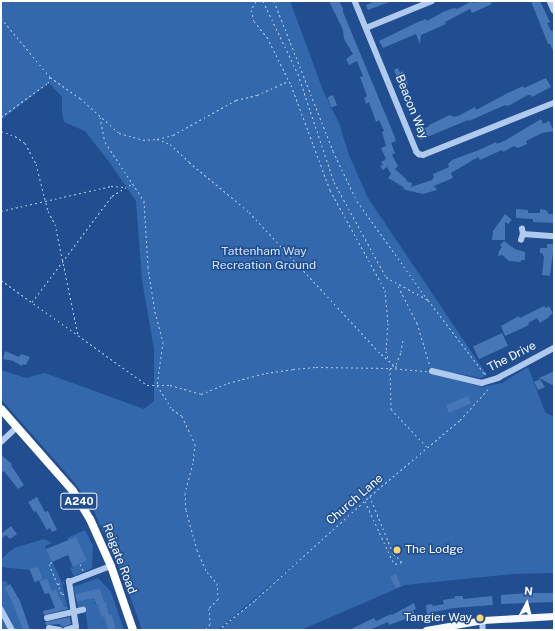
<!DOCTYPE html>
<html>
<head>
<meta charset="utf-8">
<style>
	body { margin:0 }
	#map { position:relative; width:555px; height:631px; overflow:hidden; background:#204e90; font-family:"Public Sans",sans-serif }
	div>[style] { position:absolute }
	.green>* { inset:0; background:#3368ad }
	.building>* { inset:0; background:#4877b7; transform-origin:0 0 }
	.path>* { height:1px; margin-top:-0.5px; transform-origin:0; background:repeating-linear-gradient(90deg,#b0caed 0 2px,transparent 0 5px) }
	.minor>* { height:5.5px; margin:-2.75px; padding:0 2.75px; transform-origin:2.75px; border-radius:2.75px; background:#b0caed }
	.major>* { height:7px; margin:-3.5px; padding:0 3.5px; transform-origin:3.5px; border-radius:3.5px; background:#f6f9ff }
	.highway>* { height:8px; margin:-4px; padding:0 4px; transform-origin:4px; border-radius:4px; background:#fff }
	.dots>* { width:11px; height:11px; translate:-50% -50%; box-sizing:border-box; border:2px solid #204e90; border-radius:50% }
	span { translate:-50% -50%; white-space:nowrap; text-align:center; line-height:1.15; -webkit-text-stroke:3px #204e90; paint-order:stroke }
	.shield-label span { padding:1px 3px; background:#204e90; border:1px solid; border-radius:3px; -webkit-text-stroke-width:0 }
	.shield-label { font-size:11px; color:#fff; font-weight:700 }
	.street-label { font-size:12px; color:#fff }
	.park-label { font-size:12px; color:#d5e5f9 }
	.poi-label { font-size:12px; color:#fff }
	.left { translate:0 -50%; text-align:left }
	.right { translate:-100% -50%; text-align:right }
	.frame { position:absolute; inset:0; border:2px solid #fff; pointer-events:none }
	.north { position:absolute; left:507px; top:583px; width:40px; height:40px; -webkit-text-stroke:3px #204e90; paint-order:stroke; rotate:7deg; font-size:11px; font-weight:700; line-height:16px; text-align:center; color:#fff }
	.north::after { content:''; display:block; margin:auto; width:14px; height:18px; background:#fff; clip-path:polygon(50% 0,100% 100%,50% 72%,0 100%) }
</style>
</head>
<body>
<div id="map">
	<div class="green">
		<div style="clip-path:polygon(1px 1px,290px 1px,324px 93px,339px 123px,349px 155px,368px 198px,487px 375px,481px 378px,427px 368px,431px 373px,482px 387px,502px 383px,528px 367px,545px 412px,554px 417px,554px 573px,512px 574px,405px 585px,301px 630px,220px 630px,301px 558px,218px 630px,142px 630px,122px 574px,93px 509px,74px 482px,1px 399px,1px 370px,26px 378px,45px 373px,144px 409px,154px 401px,154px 349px,142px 280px,136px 201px,110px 163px,85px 131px,64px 122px,62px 113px,62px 97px,49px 83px,1px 120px)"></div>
		<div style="clip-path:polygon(85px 530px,93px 546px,92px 568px,74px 576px,70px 568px,87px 560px,76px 538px,69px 541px,67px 538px)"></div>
		<div style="clip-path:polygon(44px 539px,52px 543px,45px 546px,62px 583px,67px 606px,55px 608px,54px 606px,62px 602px,56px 590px,52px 591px,47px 578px,43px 579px,38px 567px,30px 570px,1px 567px,1px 559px,14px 548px)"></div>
		<div style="clip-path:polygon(98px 578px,111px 592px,124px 630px,116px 630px,112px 614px,109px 615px,106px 601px,103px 602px,100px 588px,75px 594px,73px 587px)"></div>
		<div style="clip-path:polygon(6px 581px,8px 585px,4px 588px,14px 604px,23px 630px,1px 630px,1px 582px)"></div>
		<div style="clip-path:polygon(94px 598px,95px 604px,98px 604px,101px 616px,104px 616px,108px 630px,88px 630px,85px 606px,78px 608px,77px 602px)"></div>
	</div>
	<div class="building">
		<div style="clip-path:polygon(329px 1px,339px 1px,343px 9px,343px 12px,394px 135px,396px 141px,391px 143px,395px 153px,392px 155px,398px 166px,395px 169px,407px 180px,406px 181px,412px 183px,411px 187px,432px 180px,434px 177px,433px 174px,449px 167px,448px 164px,452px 160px,479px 150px,496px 142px,497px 144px,506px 140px,541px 119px,543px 124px,549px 121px,554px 131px,542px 133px,526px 141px,527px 144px,518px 148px,514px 146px,503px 152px,502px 150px,480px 160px,478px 157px,451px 173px,453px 178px,434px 186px,437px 190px,423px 194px,402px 189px,405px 188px,388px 178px,391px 174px,387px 167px,383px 170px,380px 166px,383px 165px,381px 162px,386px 159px,381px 148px,386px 146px,382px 132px,384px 131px,379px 120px,376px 122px,369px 102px,366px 104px,364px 98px,367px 96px,360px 77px,363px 76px,357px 61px,349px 65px,346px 59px,353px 54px,344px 39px,343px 30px)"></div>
		<div style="clip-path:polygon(375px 1px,392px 1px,368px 10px,366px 5px)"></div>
		<div style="clip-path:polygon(472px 1px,473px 3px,478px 1px,490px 1px,492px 4px,472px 13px,470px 9px,445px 22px,446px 24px,421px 35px,420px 44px,416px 34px,383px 48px,379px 41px,418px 22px,426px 19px,427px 21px,443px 12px,454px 8px,457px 9px)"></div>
		<div style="clip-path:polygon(531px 1px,540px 1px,550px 22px,547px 23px,551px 31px,554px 30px,554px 53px,550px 44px,548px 44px)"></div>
		<div style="clip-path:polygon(398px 68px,400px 73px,403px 71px,408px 84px,406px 85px,410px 94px,404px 96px,394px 70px)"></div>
		<div style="clip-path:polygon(546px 78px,551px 87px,532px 97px,531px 95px,528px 95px,508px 106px,505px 105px,469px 121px,468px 120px,420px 140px,417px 133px,429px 126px,429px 125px,450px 115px,454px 117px,458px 116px,475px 107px,476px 110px,508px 93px,523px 86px,524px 88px)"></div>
		<div style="left:333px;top:95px;width:11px;height:6px;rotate:68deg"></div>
		<div style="clip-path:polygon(516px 209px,528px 210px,528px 213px,540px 213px,540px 209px,546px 210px,549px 214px,554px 214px,554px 223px,533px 222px,533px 219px,516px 218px)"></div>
		<div style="clip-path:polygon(505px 214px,512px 220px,508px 224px,505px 222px,505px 240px,492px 240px,493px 231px)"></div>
		<div style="clip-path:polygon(504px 241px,515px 249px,525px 252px,525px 260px,521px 260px,521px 262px,509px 261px,502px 255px,498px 256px,499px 251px,502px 247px,500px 245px)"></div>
		<div style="clip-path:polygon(547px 244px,554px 244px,550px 276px,542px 275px,544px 257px,542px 253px,540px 253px,540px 248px,547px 248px)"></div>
		<div style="clip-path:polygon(544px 306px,546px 308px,549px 306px,553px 313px,549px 316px,549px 317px,540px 323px,537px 318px,528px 323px,529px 325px,505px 336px,501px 326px,519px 316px,520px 318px)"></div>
		<div style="left:502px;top:333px;width:14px;height:32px;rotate:65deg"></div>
		<div style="clip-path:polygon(5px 351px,19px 357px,21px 354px,30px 357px,26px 365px,23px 364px,22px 366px,13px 361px,3px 359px)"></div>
		<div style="clip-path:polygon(554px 371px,554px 386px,539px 378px,546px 375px)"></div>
		<div style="clip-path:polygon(540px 379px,545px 387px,538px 390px,534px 382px)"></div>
		<div style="left:468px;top:396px;width:8px;height:24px;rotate:67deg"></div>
		<div style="clip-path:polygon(1px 455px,12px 464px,11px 465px,24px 485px,18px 489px,4px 471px,1px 473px)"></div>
		<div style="clip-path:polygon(37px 497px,45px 512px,48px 511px,57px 530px,52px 532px,50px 528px,47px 530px,36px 511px,34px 512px,28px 502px)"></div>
		<div style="clip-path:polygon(11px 526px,17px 534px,10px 539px,6px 535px,1px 539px,1px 534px)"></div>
		<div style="clip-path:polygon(76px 537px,87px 560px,73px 567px,68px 555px,52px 562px,46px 549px)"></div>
		<div style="clip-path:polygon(398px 545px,401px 552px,395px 555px,392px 547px)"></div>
		<div style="left:38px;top:566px;width:14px;height:9px;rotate:69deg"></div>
		<div style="clip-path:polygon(396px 574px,401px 586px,396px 588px,390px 577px)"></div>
		<div style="clip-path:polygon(47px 578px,52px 591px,56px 589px,64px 607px,67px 606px,68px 609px,44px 615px,43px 611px,55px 608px,49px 593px,45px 594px,39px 581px)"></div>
		<div style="clip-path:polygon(10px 584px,20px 601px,30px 630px,23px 630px,12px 601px,4px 588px)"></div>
		<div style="clip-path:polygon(100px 588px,104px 602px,106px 601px,109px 615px,112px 614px,116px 630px,108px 630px,104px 616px,101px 617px,98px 604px,96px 604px,94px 598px,77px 602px,75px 594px)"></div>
		<div style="clip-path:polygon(528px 593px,554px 593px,554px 602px,501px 604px,501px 595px)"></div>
		<div style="clip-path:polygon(455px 596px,463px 596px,463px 599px,492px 596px,493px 605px,454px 608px,434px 612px,434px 614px,427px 615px,426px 605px,432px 604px,433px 606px,444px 604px,443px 600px,455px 598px)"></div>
		<div style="clip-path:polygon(414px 603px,416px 609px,413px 610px,416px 617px,412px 619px,411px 617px,389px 625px,388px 622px,369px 630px,349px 630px,374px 618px,376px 621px,391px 614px,392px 615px)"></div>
		<div style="clip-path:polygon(70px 617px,71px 624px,63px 627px,59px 624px,46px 625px,45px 622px)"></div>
	</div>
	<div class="path">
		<div style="left:256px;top:1px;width:10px;rotate:119deg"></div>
		<div style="left:251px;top:10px;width:11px;rotate:75deg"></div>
		<div style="left:254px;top:21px;width:21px;rotate:51deg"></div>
		<div style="left:267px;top:37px;width:54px;rotate:63.4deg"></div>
		<div style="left:291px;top:85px;width:112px;rotate:69.6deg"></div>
		<div style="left:330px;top:190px;width:114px;rotate:61.2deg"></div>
		<div style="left:385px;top:290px;width:33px;rotate:85deg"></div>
		<div style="left:388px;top:323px;width:28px;rotate:94deg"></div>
		<div style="left:386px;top:351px;width:8px;rotate:76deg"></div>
		<div style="left:263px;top:1px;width:81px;rotate:64.4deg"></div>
		<div style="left:298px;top:74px;width:114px;rotate:71.6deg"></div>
		<div style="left:334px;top:182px;width:108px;rotate:61.3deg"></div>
		<div style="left:386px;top:277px;width:48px;rotate:28.7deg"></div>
		<div style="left:428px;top:300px;width:92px;rotate:52.5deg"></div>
		<div style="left:484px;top:373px;width:5px;rotate:22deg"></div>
		<div style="left:274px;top:1px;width:161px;rotate:68.5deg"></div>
		<div style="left:333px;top:151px;width:55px;rotate:64.4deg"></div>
		<div style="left:357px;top:201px;width:122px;rotate:54.4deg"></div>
		<div style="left:1px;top:18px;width:77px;rotate:50.3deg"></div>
		<div style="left:50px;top:77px;width:37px;rotate:35deg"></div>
		<div style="left:80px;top:98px;width:52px;rotate:41.9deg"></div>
		<div style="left:119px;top:133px;width:25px;rotate:16deg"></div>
		<div style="left:143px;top:140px;width:14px;rotate:-4deg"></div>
		<div style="left:157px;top:139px;width:14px;rotate:21deg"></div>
		<div style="left:170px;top:144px;width:26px;rotate:43deg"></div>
		<div style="left:189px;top:162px;width:78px;rotate:39.8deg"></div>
		<div style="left:249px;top:212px;width:194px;rotate:47.1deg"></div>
		<div style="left:381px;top:354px;width:16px;rotate:40deg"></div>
		<div style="left:393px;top:364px;width:3px;rotate:90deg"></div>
		<div style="left:1px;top:117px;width:58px;rotate:-35.9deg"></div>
		<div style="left:48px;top:83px;width:6px;rotate:-72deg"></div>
		<div style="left:100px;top:117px;width:25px;rotate:79deg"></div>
		<div style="left:105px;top:142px;width:71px;rotate:56.5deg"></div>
		<div style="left:144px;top:201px;width:66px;rotate:86.5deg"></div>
		<div style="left:148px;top:267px;width:46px;rotate:81.2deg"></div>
		<div style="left:155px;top:312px;width:31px;rotate:75deg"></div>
		<div style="left:163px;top:342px;width:43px;rotate:97.9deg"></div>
		<div style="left:157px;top:385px;width:28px;rotate:58deg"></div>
		<div style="left:172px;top:409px;width:12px;rotate:35deg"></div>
		<div style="left:182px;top:416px;width:31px;rotate:65deg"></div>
		<div style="left:195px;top:444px;width:19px;rotate:96deg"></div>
		<div style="left:193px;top:463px;width:31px;rotate:105deg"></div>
		<div style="left:185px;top:493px;width:17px;rotate:87deg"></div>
		<div style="left:186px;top:510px;width:41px;rotate:74.6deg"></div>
		<div style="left:197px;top:550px;width:24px;rotate:66deg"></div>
		<div style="left:207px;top:572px;width:15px;rotate:48deg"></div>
		<div style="left:217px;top:583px;width:16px;rotate:86deg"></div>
		<div style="left:218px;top:599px;width:13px;rotate:135deg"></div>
		<div style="left:209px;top:608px;width:16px;rotate:86deg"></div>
		<div style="left:210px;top:624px;width:8px;rotate:130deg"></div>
		<div style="left:1px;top:131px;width:15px;rotate:20deg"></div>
		<div style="left:15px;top:136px;width:12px;rotate:35deg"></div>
		<div style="left:25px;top:143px;width:24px;rotate:62deg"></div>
		<div style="left:36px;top:164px;width:49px;rotate:75.7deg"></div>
		<div style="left:48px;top:211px;width:15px;rotate:62deg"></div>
		<div style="left:55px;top:224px;width:113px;rotate:78.3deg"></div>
		<div style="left:157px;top:139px;width:16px;rotate:-14deg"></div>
		<div style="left:173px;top:135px;width:72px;rotate:-29.1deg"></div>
		<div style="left:236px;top:100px;width:22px;rotate:-13deg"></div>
		<div style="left:257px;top:95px;width:35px;rotate:-24deg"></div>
		<div style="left:1px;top:211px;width:113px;rotate:-12.8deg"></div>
		<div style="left:111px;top:186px;width:14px;rotate:4deg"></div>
		<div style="left:1px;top:280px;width:180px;rotate:35.7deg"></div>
		<div style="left:147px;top:385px;width:23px"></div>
		<div style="left:170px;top:385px;width:32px;rotate:16deg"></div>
		<div style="left:201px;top:394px;width:29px;rotate:-22deg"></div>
		<div style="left:228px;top:383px;width:39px;rotate:-15deg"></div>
		<div style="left:266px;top:373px;width:27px;rotate:-8deg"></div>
		<div style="left:293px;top:369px;width:23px;rotate:-5deg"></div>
		<div style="left:316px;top:367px;width:74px;rotate:0.8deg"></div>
		<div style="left:390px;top:368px;width:37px;rotate:5deg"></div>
		<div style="left:398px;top:286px;width:42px;rotate:62.8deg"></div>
		<div style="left:417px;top:323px;width:45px;rotate:73.2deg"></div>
		<div style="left:32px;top:302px;width:133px;rotate:-53deg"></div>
		<div style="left:112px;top:196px;width:25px;rotate:-32deg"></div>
		<div style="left:390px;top:368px;width:41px;rotate:88.6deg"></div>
		<div style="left:391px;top:409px;width:52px;rotate:46.5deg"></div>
		<div style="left:396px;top:368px;width:4px;rotate:-90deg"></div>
		<div style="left:396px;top:364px;width:13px;rotate:-67deg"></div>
		<div style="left:401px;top:352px;width:13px;rotate:-81deg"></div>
		<div style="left:365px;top:501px;width:65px;rotate:65.4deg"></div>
		<div style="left:392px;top:560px;width:5px;rotate:53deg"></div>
		<div style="left:395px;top:564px;width:7px;rotate:-16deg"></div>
		<div style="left:402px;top:562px;width:13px;rotate:-135deg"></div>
		<div style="left:393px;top:553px;width:61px;rotate:-112.3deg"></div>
		<div style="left:52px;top:562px;width:4px;rotate:146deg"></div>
		<div style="left:49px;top:564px;width:33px;rotate:67deg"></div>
		<div style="left:62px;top:594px;width:3px"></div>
		<div style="left:80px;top:564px;width:7px;rotate:63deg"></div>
		<div style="left:58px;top:584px;width:6px;rotate:-18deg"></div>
		<div style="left:218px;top:630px;width:48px;rotate:-39deg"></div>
		<div style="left:255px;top:600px;width:155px;rotate:-42.1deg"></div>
		<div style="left:370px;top:496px;width:118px;rotate:-40.2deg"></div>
		<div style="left:460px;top:420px;width:45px;rotate:-47.7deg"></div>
	</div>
	<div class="minor">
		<div style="left:355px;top:1px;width:163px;rotate:67.7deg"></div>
		<div style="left:417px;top:152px;width:3px;rotate:45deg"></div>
		<div style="left:419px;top:154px;width:4px;rotate:14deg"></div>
		<div style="left:423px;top:155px;width:141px;rotate:-21.7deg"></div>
		<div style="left:550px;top:1px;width:10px;rotate:66deg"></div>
		<div style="left:366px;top:28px;width:71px;rotate:-22.2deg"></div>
		<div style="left:523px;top:234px;width:31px;rotate:4deg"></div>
		<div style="left:521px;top:240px;width:6px;rotate:-72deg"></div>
		<div style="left:523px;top:234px;width:5px;rotate:-101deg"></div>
		<div style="left:432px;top:371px;width:51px;rotate:13.5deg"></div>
		<div style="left:482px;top:383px;width:17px;rotate:-17deg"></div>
		<div style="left:498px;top:378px;width:64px;rotate:-28.2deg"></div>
		<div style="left:1px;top:442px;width:22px;rotate:-43deg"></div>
		<div style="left:1px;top:609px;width:24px;rotate:62deg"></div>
		<div style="left:47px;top:618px;width:37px;rotate:-13deg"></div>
		<div style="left:483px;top:620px;width:10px;rotate:90deg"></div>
		<div style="left:49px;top:628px;width:11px;rotate:10deg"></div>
		<div style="left:66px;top:630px;width:10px;rotate:-17deg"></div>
		<div style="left:76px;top:627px;width:46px;rotate:-98.8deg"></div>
		<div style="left:69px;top:582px;width:45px;rotate:-20.9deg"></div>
	</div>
	<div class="major">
		<div style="left:426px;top:630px;width:58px;rotate:-10deg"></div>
		<div style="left:483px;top:620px;width:71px;rotate:-3.2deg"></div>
	</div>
	<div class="highway">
		<div style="left:1px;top:409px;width:109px;rotate:48.7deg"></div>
		<div style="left:73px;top:491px;width:33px;rotate:59deg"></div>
		<div style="left:90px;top:519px;width:51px;rotate:65.9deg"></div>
		<div style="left:111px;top:566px;width:68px;rotate:71deg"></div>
	</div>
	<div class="dots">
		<div style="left:397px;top:550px;background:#fad570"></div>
		<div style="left:480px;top:618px;background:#fad570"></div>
	</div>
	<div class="shield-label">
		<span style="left:79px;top:501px">A240</span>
	</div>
	<div class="street-label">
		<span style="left:411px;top:107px;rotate:68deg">Beacon Way</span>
		<span style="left:512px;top:357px;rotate:-27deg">The Drive</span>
		<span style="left:355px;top:500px;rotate:-41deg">Church Lane</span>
		<span style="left:119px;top:559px;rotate:69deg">Reigate Road</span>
	</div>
	<div class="park-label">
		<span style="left:264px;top:259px">Tattenham Way<br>Recreation Ground</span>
	</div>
	<div class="poi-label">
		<span class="left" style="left:405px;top:550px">The Lodge</span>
		<span class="right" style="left:472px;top:618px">Tangier Way</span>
	</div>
	<div class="frame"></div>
	<div class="north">N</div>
</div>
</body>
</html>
